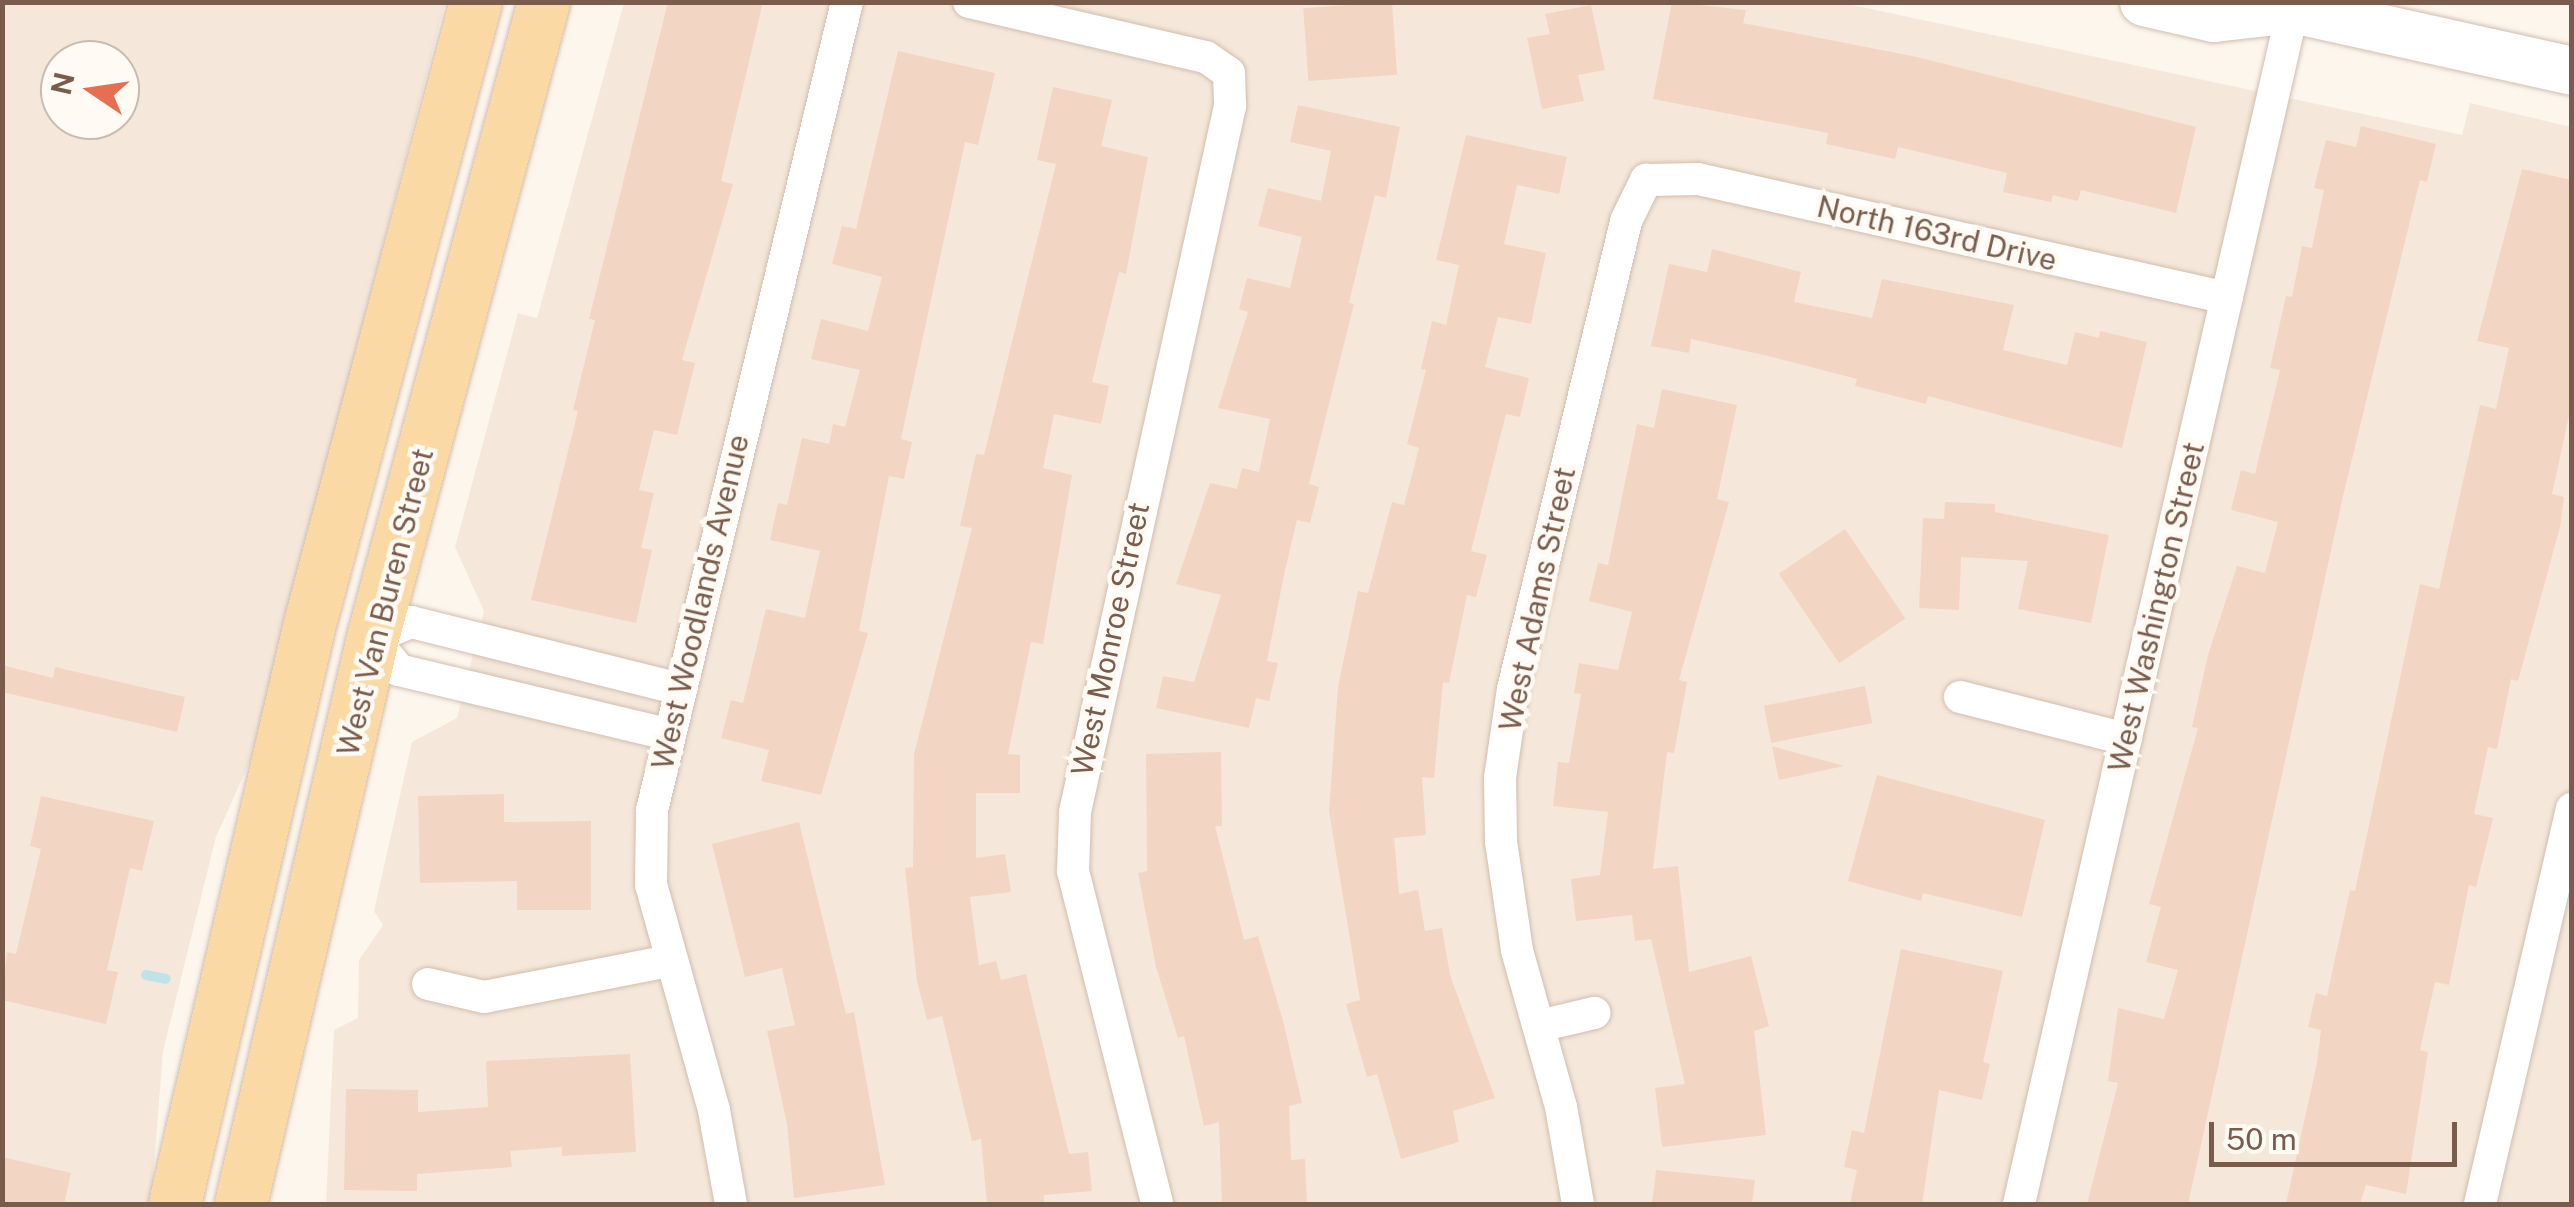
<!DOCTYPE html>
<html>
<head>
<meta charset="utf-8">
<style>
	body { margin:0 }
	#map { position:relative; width:2574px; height:1207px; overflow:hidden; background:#fdf6ec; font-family:"Public Sans",sans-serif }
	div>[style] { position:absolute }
	.residential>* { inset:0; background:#f5e8da }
	.stream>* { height:10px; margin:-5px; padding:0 5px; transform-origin:5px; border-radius:5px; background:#bfe3e8 }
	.building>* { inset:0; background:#f3d5c3; transform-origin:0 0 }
	.roads { filter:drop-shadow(0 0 2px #d1beb0) drop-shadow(0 0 2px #d1beb0) }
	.street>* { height:32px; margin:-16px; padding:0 16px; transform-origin:16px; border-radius:16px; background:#fff }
	.secondary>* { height:48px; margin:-24px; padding:0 24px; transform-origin:24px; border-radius:24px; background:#fff }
	.primary>* { height:52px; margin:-26px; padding:0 26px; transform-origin:26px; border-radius:26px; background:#fbd9a5 }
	span { translate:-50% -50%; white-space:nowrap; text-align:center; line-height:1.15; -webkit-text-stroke:9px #fffaf3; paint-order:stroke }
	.street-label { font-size:30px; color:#7a5c4d }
	.frame { position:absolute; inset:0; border:5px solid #7a5c4d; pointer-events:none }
	.north { position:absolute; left:40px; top:40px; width:100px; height:100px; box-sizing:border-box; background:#fffaf3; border:2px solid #cabbb1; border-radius:50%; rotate:283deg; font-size:28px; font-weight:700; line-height:40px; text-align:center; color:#7a5c4d }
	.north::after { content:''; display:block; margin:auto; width:35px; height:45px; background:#e76f51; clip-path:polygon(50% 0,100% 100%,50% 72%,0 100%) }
	.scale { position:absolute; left:2209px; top:1122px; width:248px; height:45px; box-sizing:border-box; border:5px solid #7a5c4d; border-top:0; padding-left:12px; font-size:30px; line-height:35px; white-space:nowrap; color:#7a5c4d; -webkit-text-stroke:8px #fffaf3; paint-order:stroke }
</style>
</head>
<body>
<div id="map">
	<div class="residential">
		<div style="clip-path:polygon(evenodd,2px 3px,445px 3px,251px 759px,216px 837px,163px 1051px,151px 1204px,3px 1204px,2px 3px,60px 60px,120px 60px,120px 120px,60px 120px,60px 60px)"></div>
		<div style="clip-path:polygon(624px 3px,1843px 3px,2462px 135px,2470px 103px,2571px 127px,2571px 1204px,326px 1204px,334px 1030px,358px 1018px,359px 960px,383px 925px,374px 911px,412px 742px,457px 718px,484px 611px,455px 547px,518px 313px,537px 318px)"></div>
	</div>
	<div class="stream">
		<div style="left:146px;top:975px;width:20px;rotate:11deg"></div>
	</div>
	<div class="building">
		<div style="clip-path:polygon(668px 2px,763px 2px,721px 181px,733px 184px,682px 360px,695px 363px,677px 435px,654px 430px,639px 490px,654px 493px,641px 548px,652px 550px,636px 623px,531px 600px,578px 411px,573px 410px,595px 320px,589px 319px)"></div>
		<div style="left:1392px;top:2px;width:73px;height:89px;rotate:86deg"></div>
		<div style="clip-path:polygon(1672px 2px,1746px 10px,1743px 23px,1917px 57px,2196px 127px,2176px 213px,2081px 190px,2078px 201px,2053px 195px,2051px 202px,2003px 192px,2007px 173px,1898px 147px,1895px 159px,1826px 144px,1828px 133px,1653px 99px)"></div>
		<div style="clip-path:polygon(1591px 5px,1605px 70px,1578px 75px,1584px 101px,1542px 109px,1527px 38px,1550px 34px,1545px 14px)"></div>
		<div style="clip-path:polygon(898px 51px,995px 73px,978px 145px,965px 142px,901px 439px,912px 442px,904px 479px,889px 476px,859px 631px,868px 633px,821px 795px,761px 781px,769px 750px,721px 738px,731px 700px,743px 703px,766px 609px,805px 618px,820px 551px,770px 540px,778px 503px,787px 505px,802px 438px,829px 444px,833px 424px,845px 427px,860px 370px,811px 359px,821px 319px,868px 331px,882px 277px,832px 264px,842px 226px,856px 229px)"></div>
		<div style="clip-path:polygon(1053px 87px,1112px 100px,1101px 146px,1148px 157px,1126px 274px,1119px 272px,1092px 382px,1109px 386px,1101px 424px,1054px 414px,1043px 468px,1072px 475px,1043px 644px,1031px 642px,1008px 754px,1020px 755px,1020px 793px,976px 793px,976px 858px,1005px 854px,1011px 892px,970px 897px,979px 965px,996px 961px,1001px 980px,1026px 974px,1069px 1154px,1088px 1152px,1092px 1191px,1044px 1195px,1044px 1204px,987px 1204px,981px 1139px,972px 1141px,942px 1016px,927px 1020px,917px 981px,905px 868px,913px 867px,914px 754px,972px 528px,960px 526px,976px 454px,984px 455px,1056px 164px,1037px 160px)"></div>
		<div style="clip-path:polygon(1298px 105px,1400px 127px,1386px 198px,1375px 195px,1349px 303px,1354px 304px,1309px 484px,1319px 487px,1310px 523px,1297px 520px,1285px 570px,1267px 661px,1278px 663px,1269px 701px,1256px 698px,1249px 728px,1156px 708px,1163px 676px,1194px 682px,1221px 595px,1176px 584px,1210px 483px,1237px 489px,1242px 468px,1259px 472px,1270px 419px,1218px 408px,1248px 312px,1239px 309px,1247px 278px,1290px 288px,1302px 237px,1258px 226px,1268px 188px,1321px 201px,1331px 151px,1290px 142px)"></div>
		<div style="clip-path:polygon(2361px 126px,2436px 144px,2427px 182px,2420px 180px,2343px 496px,2188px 1204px,2087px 1204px,2118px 1083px,2108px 1081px,2118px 1008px,2164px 1019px,2178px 970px,2146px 962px,2161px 907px,2149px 904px,2198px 728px,2192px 727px,2208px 655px,2237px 566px,2265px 573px,2278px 522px,2231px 510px,2241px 470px,2255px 474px,2280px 370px,2270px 368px,2286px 296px,2292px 297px,2302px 246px,2312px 248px,2324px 190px,2314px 188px,2326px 140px,2356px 147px)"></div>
		<div style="clip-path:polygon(1466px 135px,1567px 157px,1559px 194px,1517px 185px,1504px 244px,1546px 253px,1531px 324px,1498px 317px,1485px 367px,1529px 378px,1520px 417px,1506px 414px,1471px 551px,1487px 555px,1476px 597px,1467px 595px,1449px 683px,1443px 682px,1434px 778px,1422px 777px,1426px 835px,1394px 838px,1399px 894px,1418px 890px,1425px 931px,1442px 928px,1450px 975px,1495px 1098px,1453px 1111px,1459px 1142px,1401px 1159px,1377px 1074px,1367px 1077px,1346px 1004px,1360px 1000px,1329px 811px,1338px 687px,1358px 591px,1368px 593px,1392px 502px,1404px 505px,1419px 448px,1407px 444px,1426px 370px,1421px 369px,1432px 321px,1446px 325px,1459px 265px,1436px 260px)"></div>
		<div style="clip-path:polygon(2522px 169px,2572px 180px,2572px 402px,2552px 494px,2564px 497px,2560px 527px,2518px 681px,2511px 679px,2497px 749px,2488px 747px,2474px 814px,2493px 818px,2476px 887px,2469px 885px,2449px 985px,2435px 982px,2420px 1050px,2428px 1052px,2406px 1194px,2366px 1185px,2360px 1204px,2286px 1204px,2317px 1063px,2321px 1030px,2308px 1027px,2316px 993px,2327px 996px,2350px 890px,2355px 891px,2420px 584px,2439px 589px,2480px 405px,2496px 409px,2509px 348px,2477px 341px)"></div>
		<div style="clip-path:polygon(1712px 249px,1801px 272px,1794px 302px,1872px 318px,1882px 279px,2014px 305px,2003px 350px,2067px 365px,2075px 332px,2099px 338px,2100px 331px,2147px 342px,2122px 448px,1928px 396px,1926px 404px,1855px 386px,1857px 379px,1768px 356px,1691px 339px,1689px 353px,1651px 346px,1669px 264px,1707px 272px)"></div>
		<div style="clip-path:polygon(1662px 389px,1737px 405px,1717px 499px,1729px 502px,1679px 680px,1687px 682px,1674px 753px,1667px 752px,1653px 869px,1678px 866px,1689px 972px,1751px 956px,1769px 1026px,1754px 1031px,1766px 1135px,1662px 1147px,1655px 1088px,1685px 1084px,1651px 939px,1635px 941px,1632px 915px,1576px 921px,1571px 879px,1600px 875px,1608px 812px,1553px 806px,1558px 762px,1569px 763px,1581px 694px,1574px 693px,1579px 663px,1618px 670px,1632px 612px,1589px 601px,1598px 563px,1608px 565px,1637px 424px,1654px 428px)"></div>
		<div style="clip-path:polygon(1945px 502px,1995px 504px,1995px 512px,2109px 535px,2091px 623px,2018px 609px,2028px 561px,1961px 557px,1959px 610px,1919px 608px,1923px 518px,1944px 519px)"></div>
		<div style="left:1845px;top:529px;width:108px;height:80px;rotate:56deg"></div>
		<div style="clip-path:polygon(2px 665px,53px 678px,55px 667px,185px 697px,177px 732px,2px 692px)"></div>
		<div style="left:1865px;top:686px;width:38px;height:103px;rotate:79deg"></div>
		<div style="clip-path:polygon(1772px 746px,1844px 766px,1779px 780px)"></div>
		<div style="clip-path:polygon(1221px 752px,1222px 826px,1215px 826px,1244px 940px,1258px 936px,1283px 1021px,1302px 1103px,1289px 1106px,1291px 1160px,1305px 1159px,1307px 1204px,1222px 1204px,1219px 1122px,1204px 1126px,1184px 1036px,1178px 1038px,1156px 967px,1138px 873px,1147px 871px,1146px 754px)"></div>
		<div style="clip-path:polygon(1877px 775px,2045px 820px,2022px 917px,1923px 893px,1921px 901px,1848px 881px)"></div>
		<div style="clip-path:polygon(504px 794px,504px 822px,591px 821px,591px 910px,517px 910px,517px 881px,420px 883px,418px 796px)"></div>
		<div style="clip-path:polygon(41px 796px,154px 821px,142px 871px,130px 868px,107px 970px,118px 972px,106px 1024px,2px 1000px,7px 952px,16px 954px,41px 849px,30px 846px)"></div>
		<div style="clip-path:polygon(799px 822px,846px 1014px,854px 1012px,885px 1185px,794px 1198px,787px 1124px,767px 1031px,795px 1025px,782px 968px,745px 977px,712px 844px)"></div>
		<div style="clip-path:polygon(1901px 949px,2003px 971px,1983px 1062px,1990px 1064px,1982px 1100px,1939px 1090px,1922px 1204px,1850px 1204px,1857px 1170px,1844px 1167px,1852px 1130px,1864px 1133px)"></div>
		<div style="clip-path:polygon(630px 1054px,636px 1152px,562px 1156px,562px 1147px,510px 1151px,512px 1167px,417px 1174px,417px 1191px,344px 1190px,346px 1089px,418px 1090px,418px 1112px,488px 1107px,486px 1061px)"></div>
		<div style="clip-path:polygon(2px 1157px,71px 1173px,64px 1204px,2px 1204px)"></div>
		<div style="clip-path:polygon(1656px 1170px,1755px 1180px,1752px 1204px,1652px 1204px)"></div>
	</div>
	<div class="roads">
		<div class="street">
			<div style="left:969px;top:2px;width:243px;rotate:13.1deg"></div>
			<div style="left:1206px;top:57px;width:28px;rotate:35deg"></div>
			<div style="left:1229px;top:73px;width:33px;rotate:88deg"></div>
			<div style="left:1230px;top:106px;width:723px;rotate:102.38deg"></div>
			<div style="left:1075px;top:812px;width:59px;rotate:91.9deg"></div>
			<div style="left:1073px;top:871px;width:343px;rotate:75.8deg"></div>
			<div style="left:1960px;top:697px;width:171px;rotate:14.2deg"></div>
			<div style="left:667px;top:734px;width:276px;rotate:-166.6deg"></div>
			<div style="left:399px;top:670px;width:41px;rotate:-129.1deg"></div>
			<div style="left:373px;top:638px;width:41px;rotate:-22.8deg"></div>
			<div style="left:411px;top:622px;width:276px;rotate:14deg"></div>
			<div style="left:428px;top:984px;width:57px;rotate:13.1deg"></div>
			<div style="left:484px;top:997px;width:188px;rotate:-11deg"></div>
			<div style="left:1539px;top:1026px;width:57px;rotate:-13.3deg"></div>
			<div style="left:731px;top:1204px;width:96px;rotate:-100.3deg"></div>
			<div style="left:714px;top:1110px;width:234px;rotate:-105.6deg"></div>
			<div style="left:651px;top:885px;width:75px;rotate:-89.2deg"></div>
			<div style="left:652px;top:810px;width:831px;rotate:-76.43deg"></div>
			<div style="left:1578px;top:1204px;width:98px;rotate:-99.9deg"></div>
			<div style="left:1561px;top:1107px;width:163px;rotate:-105.7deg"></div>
			<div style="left:1517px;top:950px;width:110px;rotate:-98.4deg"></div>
			<div style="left:1501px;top:841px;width:63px;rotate:-90.9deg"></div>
			<div style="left:1500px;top:778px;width:90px;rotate:-81.7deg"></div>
			<div style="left:1513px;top:689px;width:481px;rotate:-76.4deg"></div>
			<div style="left:1626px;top:221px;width:46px;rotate:-64deg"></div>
			<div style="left:1646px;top:180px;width:52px;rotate:-1.1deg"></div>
			<div style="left:1698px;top:179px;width:542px;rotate:12.68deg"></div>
			<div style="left:2019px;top:1204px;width:1226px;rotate:-77.09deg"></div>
			<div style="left:2480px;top:1204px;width:406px;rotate:-76.9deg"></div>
		</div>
		<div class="secondary">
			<div style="left:2144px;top:2px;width:72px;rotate:12.9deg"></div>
			<div style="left:2214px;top:18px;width:80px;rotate:-6.5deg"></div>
			<div style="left:2293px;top:9px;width:286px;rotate:12.5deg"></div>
		</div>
		<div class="primary">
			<div style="left:175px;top:1204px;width:596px;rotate:-76.9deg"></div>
			<div style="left:310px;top:624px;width:644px;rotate:-75.06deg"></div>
			<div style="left:241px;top:1204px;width:581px;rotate:-76.87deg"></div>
			<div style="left:373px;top:638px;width:659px;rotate:-74.95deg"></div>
		</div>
	</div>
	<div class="street-label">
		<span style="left:1937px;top:233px;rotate:13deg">North 163rd Drive</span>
		<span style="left:1537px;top:599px;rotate:-78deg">West Adams Street</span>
		<span style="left:385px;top:602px;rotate:-76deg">West Van Buren Street</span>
		<span style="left:700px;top:602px;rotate:-77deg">West Woodlands Avenue</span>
		<span style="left:2156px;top:607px;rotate:-77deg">West Washington Street</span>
		<span style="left:1110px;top:639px;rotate:-78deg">West Monroe Street</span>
	</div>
	<div class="frame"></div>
	<div class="north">N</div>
	<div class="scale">50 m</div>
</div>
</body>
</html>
